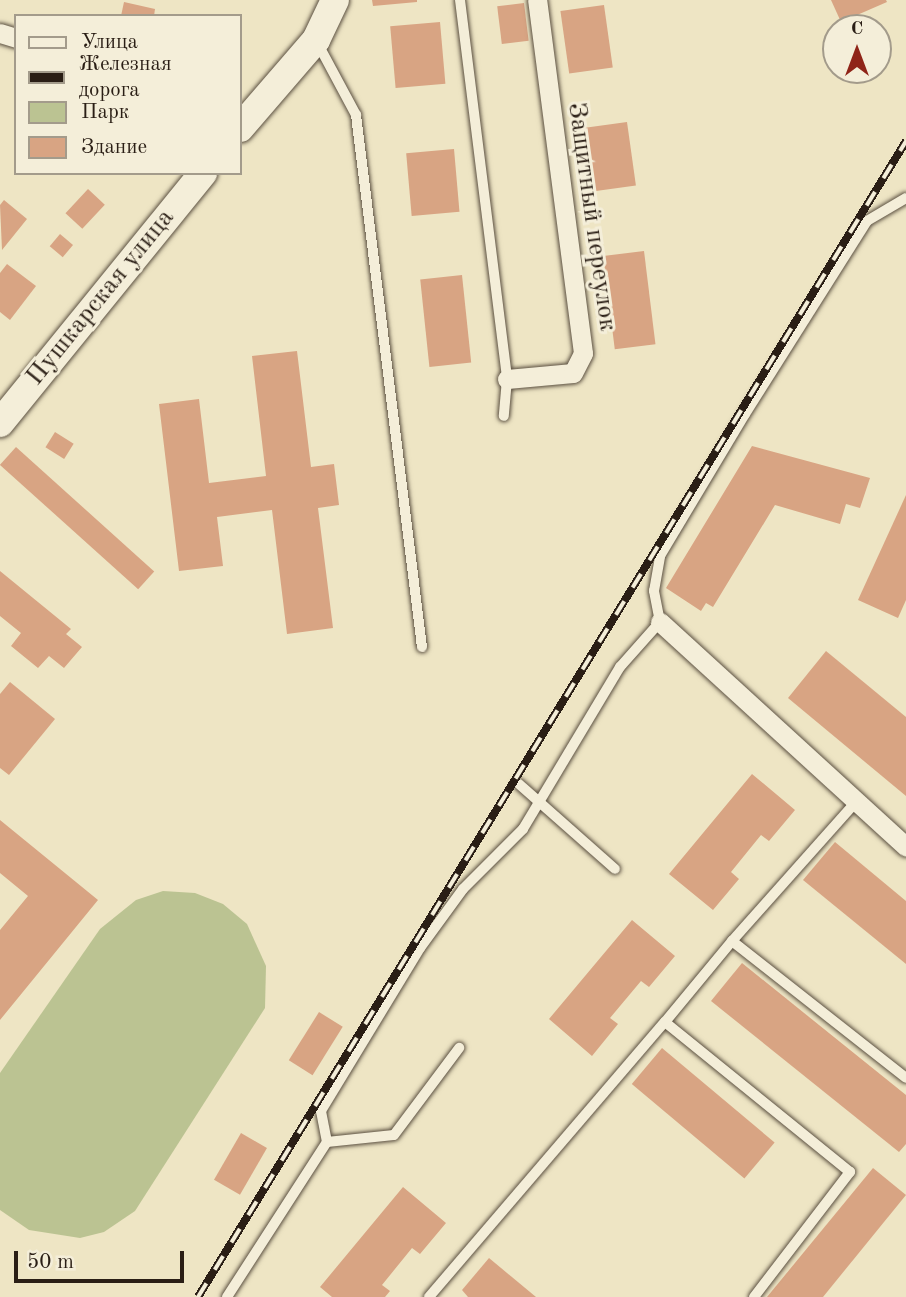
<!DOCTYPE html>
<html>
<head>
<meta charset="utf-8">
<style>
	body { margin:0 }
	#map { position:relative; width:906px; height:1297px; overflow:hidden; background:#eee5c4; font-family:"Old Standard TT",serif }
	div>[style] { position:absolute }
	.green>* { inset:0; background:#bbc392 }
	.building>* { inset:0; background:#d8a483; transform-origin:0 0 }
	.roads { filter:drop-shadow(0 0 2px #5b5041) drop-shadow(0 0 2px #5b5041) }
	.lane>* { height:10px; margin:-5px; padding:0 5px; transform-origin:5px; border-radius:5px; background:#f4eed9 }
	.street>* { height:19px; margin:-9.5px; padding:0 9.5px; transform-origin:9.5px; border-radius:9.5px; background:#f4eed9 }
	.secondary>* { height:28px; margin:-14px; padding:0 14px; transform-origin:14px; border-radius:14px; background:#f4eed9 }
	.rail>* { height:8px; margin-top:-4px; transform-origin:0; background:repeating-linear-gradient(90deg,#f4eed9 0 16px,#2a1e15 0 32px); box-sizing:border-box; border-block:2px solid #2a1e15 }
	span { translate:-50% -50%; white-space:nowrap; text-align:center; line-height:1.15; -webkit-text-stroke:6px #f4eed9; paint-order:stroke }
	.street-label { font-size:26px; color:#2a1e15 }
	.legend { position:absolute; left:14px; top:14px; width:228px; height:161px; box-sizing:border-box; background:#f4eed9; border:2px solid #a39b8b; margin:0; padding:9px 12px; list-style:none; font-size:21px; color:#2a1e15 }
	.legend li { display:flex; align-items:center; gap:14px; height:35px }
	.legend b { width:35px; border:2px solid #a39b8b }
	.north { position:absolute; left:822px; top:14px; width:70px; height:70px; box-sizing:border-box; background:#f4eed9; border:2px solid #a39b8b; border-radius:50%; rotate:0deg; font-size:19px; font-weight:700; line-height:28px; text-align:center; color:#2a1e15 }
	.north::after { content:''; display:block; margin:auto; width:24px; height:32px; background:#8f2418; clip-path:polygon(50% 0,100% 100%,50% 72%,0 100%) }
	.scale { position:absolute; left:14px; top:1251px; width:170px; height:32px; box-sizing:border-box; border:4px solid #2a1e15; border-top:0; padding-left:9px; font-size:21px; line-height:24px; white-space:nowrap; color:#2a1e15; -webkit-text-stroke:5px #f4eed9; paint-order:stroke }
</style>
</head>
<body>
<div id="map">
	<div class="green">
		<div style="clip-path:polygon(163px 891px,195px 893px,223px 904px,247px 924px,266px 966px,265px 1008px,135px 1211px,104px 1232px,80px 1238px,29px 1230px,0 1210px,0 1073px,100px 929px,136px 900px)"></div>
	</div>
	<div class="building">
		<div style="clip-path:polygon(372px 0,417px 0,417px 2px,373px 6px)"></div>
		<div style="clip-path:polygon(831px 0,886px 0,887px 2px,841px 22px)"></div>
		<div style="clip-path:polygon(124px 2px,155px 9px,154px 16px,121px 16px)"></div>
		<div style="left:524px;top:3px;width:38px;height:27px;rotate:83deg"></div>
		<div style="left:604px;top:5px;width:63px;height:44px;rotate:82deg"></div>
		<div style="left:440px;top:22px;width:62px;height:50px;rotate:85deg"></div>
		<div style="left:627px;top:122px;width:64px;height:44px;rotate:82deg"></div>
		<div style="left:454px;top:149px;width:63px;height:48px;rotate:85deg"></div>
		<div style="left:88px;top:189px;width:23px;height:33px;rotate:43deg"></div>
		<div style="clip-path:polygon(4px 200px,27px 219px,2px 250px,0 205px)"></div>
		<div style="left:60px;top:234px;width:17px;height:16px;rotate:40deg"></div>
		<div style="left:644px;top:251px;width:94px;height:41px;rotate:83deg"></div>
		<div style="clip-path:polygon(7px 264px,36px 286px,10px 320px,0 312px,0 273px)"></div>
		<div style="left:462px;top:275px;width:88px;height:42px;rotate:84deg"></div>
		<div style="clip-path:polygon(297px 351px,311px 467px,334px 464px,339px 505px,318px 508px,333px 628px,287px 634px,272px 510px,217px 517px,223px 566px,179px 571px,159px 404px,199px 399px,209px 483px,266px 476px,252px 356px)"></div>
		<div style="left:55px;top:432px;width:22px;height:18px;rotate:32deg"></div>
		<div style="clip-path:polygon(752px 446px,870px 478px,860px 508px,846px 504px,840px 524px,775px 505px,713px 607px,706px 603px,701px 611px,666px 588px)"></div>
		<div style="left:16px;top:447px;width:186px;height:24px;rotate:42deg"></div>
		<div style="clip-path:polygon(906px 495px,906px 600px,898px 618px,858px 600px)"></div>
		<div style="clip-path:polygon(0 571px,71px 629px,66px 634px,82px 647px,64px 668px,49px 656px,38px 668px,11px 646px,21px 633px,0 616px)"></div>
		<div style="clip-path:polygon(826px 651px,906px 717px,906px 796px,788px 698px)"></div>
		<div style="clip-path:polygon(10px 682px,55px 719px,9px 775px,0 768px,0 694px)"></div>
		<div style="clip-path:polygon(752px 774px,795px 810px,769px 841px,761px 835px,731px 872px,739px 879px,713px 910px,669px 874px)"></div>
		<div style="clip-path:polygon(0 820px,98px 900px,0 1020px,0 930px,28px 896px,0 873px)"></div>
		<div style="clip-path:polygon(835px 842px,906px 901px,906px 964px,803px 880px)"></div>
		<div style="clip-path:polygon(632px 920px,675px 956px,649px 987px,641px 981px,610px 1018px,618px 1024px,592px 1056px,549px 1019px)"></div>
		<div style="clip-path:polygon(742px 963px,906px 1095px,906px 1144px,899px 1152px,711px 1001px)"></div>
		<div style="left:319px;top:1012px;width:28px;height:57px;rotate:32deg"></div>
		<div style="left:662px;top:1048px;width:147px;height:47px;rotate:40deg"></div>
		<div style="left:241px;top:1133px;width:30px;height:54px;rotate:30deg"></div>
		<div style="clip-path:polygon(873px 1168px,906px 1195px,823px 1297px,767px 1297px)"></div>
		<div style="clip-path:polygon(403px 1187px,446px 1223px,420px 1254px,412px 1248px,382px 1285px,390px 1291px,385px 1297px,332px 1297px,320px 1287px)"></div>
		<div style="clip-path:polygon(489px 1258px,536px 1297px,468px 1297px,462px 1290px)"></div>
	</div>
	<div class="roads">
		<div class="lane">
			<div style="left:460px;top:0;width:382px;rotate:82.9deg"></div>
			<div style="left:507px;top:379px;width:37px;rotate:95deg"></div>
			<div style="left:318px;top:44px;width:81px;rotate:61.8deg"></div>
			<div style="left:356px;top:115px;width:536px;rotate:82.93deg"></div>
			<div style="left:519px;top:784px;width:128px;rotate:41.5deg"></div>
			<div style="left:732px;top:941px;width:183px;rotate:-48.3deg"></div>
			<div style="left:327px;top:1142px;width:67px;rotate:-6deg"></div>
			<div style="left:394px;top:1135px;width:109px;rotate:-53.2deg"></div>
			<div style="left:227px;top:1297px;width:184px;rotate:-57.2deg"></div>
			<div style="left:327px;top:1142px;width:32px;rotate:-101deg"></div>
			<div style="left:321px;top:1111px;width:191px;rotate:-58.7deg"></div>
			<div style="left:420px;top:948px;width:73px;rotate:-53.9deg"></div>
			<div style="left:463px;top:889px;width:85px;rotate:-45deg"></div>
			<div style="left:523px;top:829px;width:189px;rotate:-59.1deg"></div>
			<div style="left:620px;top:667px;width:60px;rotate:-48.4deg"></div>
			<div style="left:660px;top:622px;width:32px;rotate:-101deg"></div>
			<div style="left:654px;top:591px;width:36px;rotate:-80deg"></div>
			<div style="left:660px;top:556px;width:165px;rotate:-59.1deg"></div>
			<div style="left:745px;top:414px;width:228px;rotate:-57.7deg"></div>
			<div style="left:867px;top:221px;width:45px;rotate:-30.5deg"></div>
			<div style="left:429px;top:1297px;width:362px;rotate:-49.4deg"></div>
			<div style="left:754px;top:1297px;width:158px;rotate:-52.5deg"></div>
			<div style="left:850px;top:1172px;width:238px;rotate:-141deg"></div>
			<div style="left:665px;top:1022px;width:105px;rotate:-50.4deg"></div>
			<div style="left:732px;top:941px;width:221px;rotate:38.2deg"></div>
		</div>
		<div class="street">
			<div style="left:0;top:33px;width:17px;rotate:17deg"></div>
			<div style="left:507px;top:379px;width:66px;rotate:-5.2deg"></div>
			<div style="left:573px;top:373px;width:22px;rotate:-63deg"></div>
			<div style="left:583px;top:353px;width:356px;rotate:-97.4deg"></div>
			<div style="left:660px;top:622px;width:333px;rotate:42.4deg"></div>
		</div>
		<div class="secondary">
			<div style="left:240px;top:128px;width:116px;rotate:-49.2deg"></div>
			<div style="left:316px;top:40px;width:44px;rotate:-64.6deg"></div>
			<div style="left:0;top:423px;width:322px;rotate:-50.9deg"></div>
		</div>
	</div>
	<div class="rail">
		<div style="left:198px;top:1297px;width:1356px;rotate:-58.51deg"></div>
	</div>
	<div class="street-label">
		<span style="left:591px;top:217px;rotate:82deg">Защитный переулок</span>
		<span style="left:101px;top:298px;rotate:-51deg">Пушкарская улица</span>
	</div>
	<ul class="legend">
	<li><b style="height:9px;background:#f4eed9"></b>Улица</li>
	<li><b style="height:9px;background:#2a1e15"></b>Железная дорога</li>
	<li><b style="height:19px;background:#bbc392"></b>Парк</li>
	<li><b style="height:19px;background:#d8a483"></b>Здание</li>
	</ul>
	<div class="north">С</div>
	<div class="scale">50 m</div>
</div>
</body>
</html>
